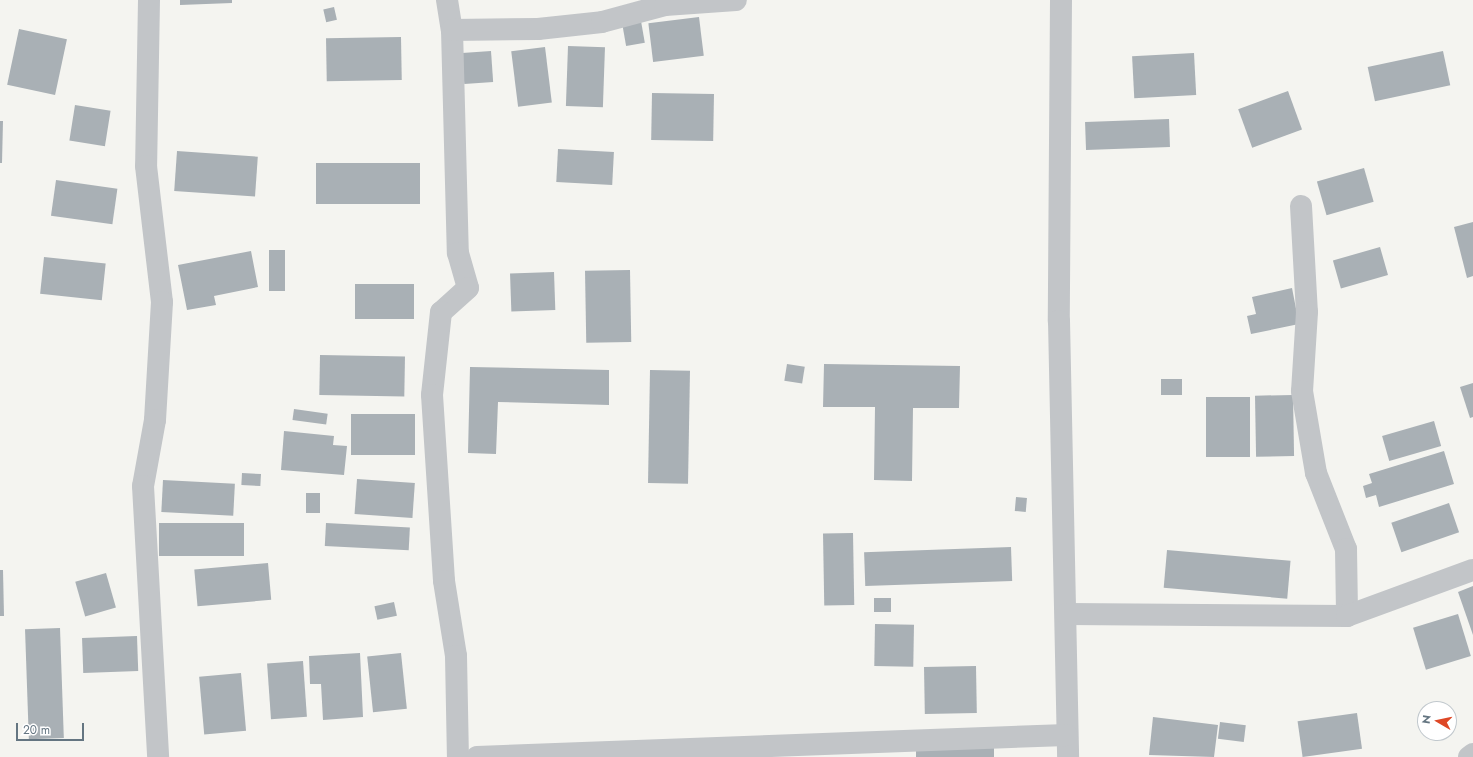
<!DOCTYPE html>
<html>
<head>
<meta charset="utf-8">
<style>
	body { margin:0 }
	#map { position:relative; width:1473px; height:757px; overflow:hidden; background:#f4f4f0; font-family:Jost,sans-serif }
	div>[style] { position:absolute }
	.building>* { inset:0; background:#a9b0b5; transform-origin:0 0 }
	.minor>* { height:22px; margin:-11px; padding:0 11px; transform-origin:11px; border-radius:11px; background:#c2c5c8 }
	span { translate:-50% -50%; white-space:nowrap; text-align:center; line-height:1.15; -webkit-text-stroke:4px #fff; paint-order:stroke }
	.north { position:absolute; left:1417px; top:701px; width:40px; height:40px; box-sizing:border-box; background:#fff; border:1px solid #c1c8cd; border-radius:50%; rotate:279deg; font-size:11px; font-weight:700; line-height:16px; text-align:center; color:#647581 }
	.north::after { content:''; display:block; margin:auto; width:14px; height:18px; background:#de4826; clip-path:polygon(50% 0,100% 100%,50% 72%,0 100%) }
	.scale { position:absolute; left:16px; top:723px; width:68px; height:18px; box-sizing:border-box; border:2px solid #647581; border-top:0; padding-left:5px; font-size:12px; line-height:14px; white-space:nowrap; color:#647581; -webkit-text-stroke:3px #fff; paint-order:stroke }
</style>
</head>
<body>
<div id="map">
	<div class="building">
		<div style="clip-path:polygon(180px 0,232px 0,232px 3px,180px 5px)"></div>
		<div style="left:334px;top:7px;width:13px;height:11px;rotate:77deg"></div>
		<div style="left:699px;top:17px;width:39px;height:51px;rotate:83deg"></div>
		<div style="left:641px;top:21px;width:22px;height:19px;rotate:80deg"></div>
		<div style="left:19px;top:29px;width:49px;height:57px;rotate:12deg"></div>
		<div style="left:401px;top:37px;width:43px;height:75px;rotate:89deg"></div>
		<div style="left:568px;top:46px;width:37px;height:60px;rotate:2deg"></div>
		<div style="left:545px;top:47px;width:56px;height:34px;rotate:83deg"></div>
		<div style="left:491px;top:51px;width:31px;height:29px;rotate:86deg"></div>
		<div style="left:1443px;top:51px;width:35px;height:77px;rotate:78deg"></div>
		<div style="left:1194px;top:53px;width:42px;height:62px;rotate:87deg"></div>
		<div style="left:1288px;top:91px;width:41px;height:53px;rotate:70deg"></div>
		<div style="left:652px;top:93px;width:62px;height:47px;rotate:1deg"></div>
		<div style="left:75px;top:105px;width:36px;height:36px;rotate:9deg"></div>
		<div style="left:1169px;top:119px;width:28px;height:84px;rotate:88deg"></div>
		<div style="clip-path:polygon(0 121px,3px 121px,2px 163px,0 163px)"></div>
		<div style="left:558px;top:149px;width:56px;height:33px;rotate:3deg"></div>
		<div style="left:177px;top:151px;width:81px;height:40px;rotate:4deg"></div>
		<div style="left:316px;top:163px;width:104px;height:41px"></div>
		<div style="left:1364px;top:168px;width:35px;height:49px;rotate:74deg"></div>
		<div style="left:56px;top:180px;width:62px;height:36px;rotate:8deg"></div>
		<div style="clip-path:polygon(1473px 222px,1473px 276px,1467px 278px,1454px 227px)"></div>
		<div style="left:1380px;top:247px;width:29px;height:49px;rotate:74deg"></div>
		<div style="left:269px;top:250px;width:16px;height:41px"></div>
		<div style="clip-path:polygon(251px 251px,258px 287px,214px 296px,216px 305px,187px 310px,178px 265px)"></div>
		<div style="left:44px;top:257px;width:62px;height:37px;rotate:6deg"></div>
		<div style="left:630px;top:270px;width:72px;height:45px;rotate:89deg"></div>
		<div style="left:554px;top:272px;width:38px;height:44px;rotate:88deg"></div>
		<div style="left:414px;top:284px;width:35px;height:59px;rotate:90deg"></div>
		<div style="clip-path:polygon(1292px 288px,1299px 324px,1251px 334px,1247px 316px,1256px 314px,1252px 297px)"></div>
		<div style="left:320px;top:355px;width:85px;height:40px;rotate:1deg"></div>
		<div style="left:787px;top:364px;width:18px;height:17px;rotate:9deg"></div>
		<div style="clip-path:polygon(824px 364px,960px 366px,959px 408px,913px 408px,912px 481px,874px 480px,875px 407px,823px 407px)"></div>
		<div style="clip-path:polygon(470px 367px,609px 370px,609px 405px,498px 402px,496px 454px,468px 453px)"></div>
		<div style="left:650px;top:370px;width:40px;height:113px;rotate:1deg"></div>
		<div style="left:1161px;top:379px;width:21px;height:16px"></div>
		<div style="clip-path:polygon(1473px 383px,1473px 417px,1470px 418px,1460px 387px)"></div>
		<div style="left:1293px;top:395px;width:61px;height:38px;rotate:89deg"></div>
		<div style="left:1206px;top:397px;width:44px;height:60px"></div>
		<div style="left:294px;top:409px;width:34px;height:11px;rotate:8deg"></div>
		<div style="left:351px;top:414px;width:64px;height:41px"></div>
		<div style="left:1434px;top:421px;width:26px;height:54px;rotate:74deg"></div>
		<div style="clip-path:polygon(284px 431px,334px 436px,333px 445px,347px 446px,344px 475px,281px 470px)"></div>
		<div style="clip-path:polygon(1444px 451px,1454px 484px,1379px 507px,1376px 495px,1366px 498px,1363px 486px,1372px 483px,1369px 474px)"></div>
		<div style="left:242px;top:473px;width:19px;height:12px;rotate:3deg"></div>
		<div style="left:357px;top:479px;width:58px;height:35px;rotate:4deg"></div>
		<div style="left:163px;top:480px;width:72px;height:32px;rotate:3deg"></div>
		<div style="left:306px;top:493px;width:14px;height:20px"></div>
		<div style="left:1016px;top:497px;width:11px;height:14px;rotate:5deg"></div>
		<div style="left:1449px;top:503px;width:31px;height:61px;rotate:71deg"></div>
		<div style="left:159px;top:523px;width:85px;height:33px"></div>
		<div style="left:326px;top:523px;width:84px;height:23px;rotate:3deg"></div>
		<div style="left:853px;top:533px;width:72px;height:30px;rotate:89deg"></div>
		<div style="left:1011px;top:547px;width:34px;height:147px;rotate:88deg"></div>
		<div style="left:1167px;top:550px;width:124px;height:38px;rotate:5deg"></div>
		<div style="left:268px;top:563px;width:37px;height:74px;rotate:85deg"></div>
		<div style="clip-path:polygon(0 570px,3px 570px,4px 616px,0 616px)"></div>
		<div style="left:106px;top:573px;width:36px;height:32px;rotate:74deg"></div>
		<div style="clip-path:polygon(1473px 586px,1473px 635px,1458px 592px)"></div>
		<div style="left:891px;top:598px;width:14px;height:17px;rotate:90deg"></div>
		<div style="left:394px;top:602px;width:14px;height:20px;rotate:78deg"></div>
		<div style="left:1458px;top:614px;width:44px;height:47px;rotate:73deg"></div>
		<div style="left:875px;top:624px;width:39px;height:42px;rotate:1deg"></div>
		<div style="left:60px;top:628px;width:110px;height:35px;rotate:88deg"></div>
		<div style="left:137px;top:636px;width:35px;height:55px;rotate:88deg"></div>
		<div style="clip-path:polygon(360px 653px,363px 717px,323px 720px,321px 684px,310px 684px,309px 656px)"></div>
		<div style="left:401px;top:653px;width:56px;height:34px;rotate:84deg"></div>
		<div style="left:303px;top:661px;width:56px;height:36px;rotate:86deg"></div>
		<div style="left:976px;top:666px;width:47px;height:52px;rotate:89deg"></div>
		<div style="left:241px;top:673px;width:58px;height:42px;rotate:85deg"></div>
		<div style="left:1357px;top:713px;width:36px;height:60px;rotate:82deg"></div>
		<div style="clip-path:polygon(1153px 717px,1218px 725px,1214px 757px,1149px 755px)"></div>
		<div style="left:1220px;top:722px;width:26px;height:17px;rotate:7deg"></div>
		<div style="clip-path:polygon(994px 746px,994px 757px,916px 757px,916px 751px)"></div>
	</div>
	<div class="minor">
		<div style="left:149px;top:0;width:166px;rotate:91deg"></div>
		<div style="left:146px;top:166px;width:137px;rotate:83.3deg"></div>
		<div style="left:162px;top:302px;width:118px;rotate:93.4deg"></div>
		<div style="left:155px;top:420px;width:67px;rotate:100.3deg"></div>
		<div style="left:143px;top:486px;width:271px;rotate:86.8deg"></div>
		<div style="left:447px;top:0;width:30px;rotate:81deg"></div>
		<div style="left:452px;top:30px;width:223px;rotate:88.5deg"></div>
		<div style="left:458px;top:253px;width:36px;rotate:74deg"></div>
		<div style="left:468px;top:288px;width:36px;rotate:138deg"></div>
		<div style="left:441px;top:312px;width:83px;rotate:96.2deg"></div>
		<div style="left:432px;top:395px;width:186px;rotate:86.3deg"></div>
		<div style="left:444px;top:581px;width:76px;rotate:80.9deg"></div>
		<div style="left:456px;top:656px;width:101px;rotate:88.9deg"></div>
		<div style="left:1061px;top:0;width:321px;rotate:90.4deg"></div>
		<div style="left:1059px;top:321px;width:436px;rotate:88.8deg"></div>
		<div style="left:452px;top:30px;width:86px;rotate:-0.7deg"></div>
		<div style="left:538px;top:29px;width:64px;rotate:-6.2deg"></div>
		<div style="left:602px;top:22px;width:65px;rotate:-15.1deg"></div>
		<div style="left:665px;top:5px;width:71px;rotate:-4deg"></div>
		<div style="left:1301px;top:206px;width:106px;rotate:86.8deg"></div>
		<div style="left:1307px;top:312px;width:79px;rotate:93.6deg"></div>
		<div style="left:1302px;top:391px;width:83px;rotate:80.3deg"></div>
		<div style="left:1316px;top:473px;width:82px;rotate:68.5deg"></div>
		<div style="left:1346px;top:549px;width:67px;rotate:89.1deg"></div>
		<div style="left:1067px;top:614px;width:280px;rotate:0.4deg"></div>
		<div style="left:1347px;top:616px;width:134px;rotate:-20.1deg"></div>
		<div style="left:477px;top:757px;width:590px;rotate:-2.14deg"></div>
		<div style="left:1469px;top:757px;width:5px;rotate:-37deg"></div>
	</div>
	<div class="north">N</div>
	<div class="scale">20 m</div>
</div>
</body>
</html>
